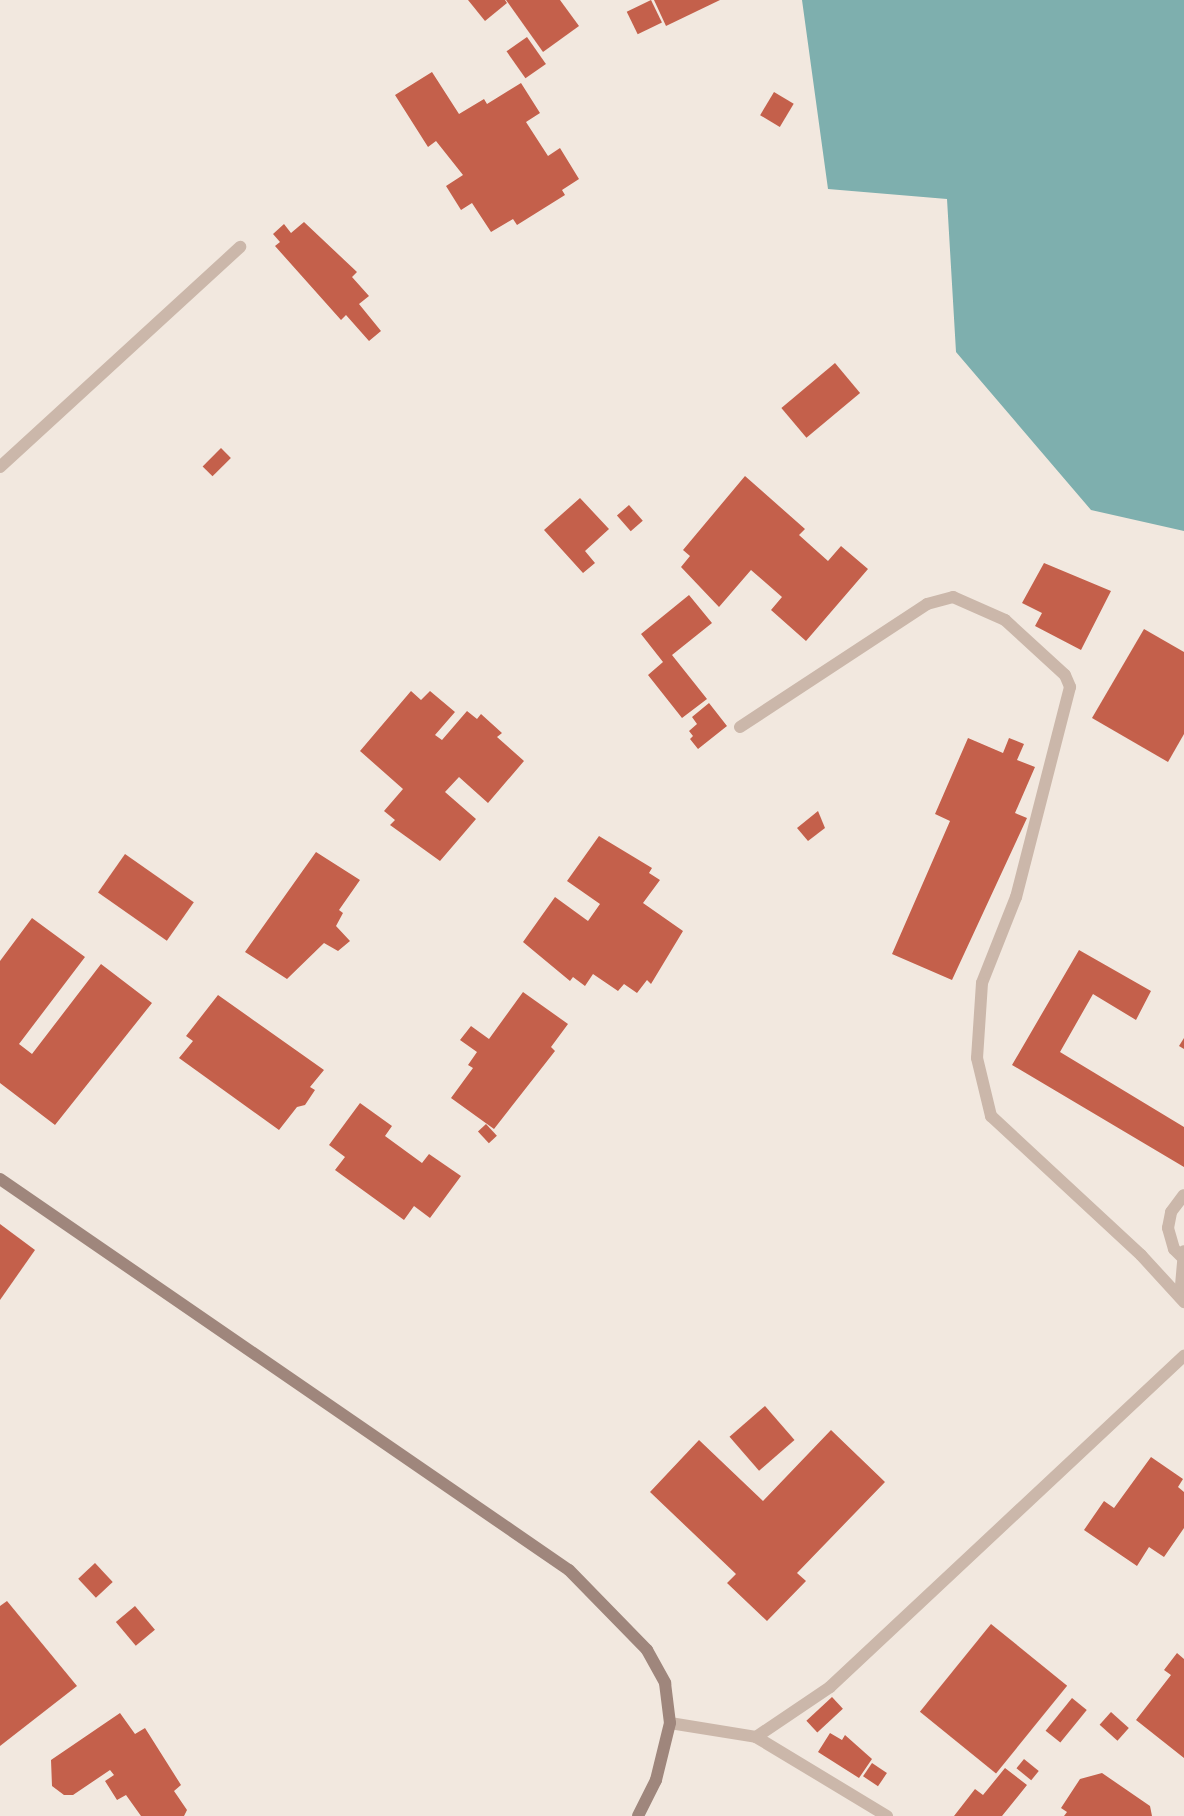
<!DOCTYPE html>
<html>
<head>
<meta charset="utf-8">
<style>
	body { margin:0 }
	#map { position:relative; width:1184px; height:1816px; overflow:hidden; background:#f2e8df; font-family:Poppins,sans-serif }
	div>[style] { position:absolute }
	.water>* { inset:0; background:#7eafae }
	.building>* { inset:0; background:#c4604b; transform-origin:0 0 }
	.lane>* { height:12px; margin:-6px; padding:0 6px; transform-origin:6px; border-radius:6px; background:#cbb7aa }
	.street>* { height:12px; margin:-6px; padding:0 6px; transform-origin:6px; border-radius:6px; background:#cbb7aa }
	.secondary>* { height:12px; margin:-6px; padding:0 6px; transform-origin:6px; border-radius:6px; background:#9f867c }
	span { translate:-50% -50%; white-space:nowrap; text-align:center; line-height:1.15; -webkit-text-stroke:4px #faf2eb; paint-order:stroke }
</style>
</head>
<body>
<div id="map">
	<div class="water">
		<div style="clip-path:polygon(802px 0,1184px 0,1184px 531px,1091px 510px,956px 352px,947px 199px,828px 189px)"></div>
	</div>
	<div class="building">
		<div style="clip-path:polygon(468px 0,505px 0,507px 3px,485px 21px)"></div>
		<div style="clip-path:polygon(506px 0,560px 0,579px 26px,543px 52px)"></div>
		<div style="left:651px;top:0;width:25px;height:27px;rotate:64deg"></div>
		<div style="clip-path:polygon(654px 0,720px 0,666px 26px)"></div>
		<div style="left:527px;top:37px;width:33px;height:25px;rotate:55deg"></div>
		<div style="clip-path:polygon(432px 72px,459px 114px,484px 99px,487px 104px,521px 83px,540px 113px,526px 122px,548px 156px,560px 148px,579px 179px,562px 190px,565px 195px,517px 225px,513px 219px,491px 232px,472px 203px,461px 210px,446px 186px,463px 175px,436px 141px,428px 147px,395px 95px)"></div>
		<div style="left:774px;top:92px;width:23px;height:27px;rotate:31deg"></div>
		<div style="clip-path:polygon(304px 222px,357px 272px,352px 277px,369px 296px,359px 304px,381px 331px,369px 341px,346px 315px,341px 320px,275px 246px,280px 242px,273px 234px,284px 224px,291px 233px)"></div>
		<div style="left:835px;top:363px;width:39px;height:70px;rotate:50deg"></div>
		<div style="left:221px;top:448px;width:14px;height:26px;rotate:45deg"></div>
		<div style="clip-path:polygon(745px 476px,805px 529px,799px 535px,828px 561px,841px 546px,868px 569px,806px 641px,771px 610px,782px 597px,751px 570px,719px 607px,681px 567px,690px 556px,683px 550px)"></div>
		<div style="clip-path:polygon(580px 498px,609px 529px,585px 551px,595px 563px,583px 573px,544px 530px)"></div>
		<div style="left:629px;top:505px;width:21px;height:16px;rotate:49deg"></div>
		<div style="clip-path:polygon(1044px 563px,1111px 591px,1081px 650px,1035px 626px,1042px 613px,1022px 603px)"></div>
		<div style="clip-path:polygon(689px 595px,712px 623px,672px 655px,707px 699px,682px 718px,648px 675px,663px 662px,641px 634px)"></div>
		<div style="clip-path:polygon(1144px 629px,1184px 652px,1184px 734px,1168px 762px,1092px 718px)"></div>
		<div style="clip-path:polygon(411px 691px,421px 700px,430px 691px,455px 712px,435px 735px,442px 740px,467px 711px,477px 719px,481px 714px,502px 733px,497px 737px,524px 761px,488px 803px,459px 777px,445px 792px,476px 819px,440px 861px,390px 825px,395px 820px,384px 811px,403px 789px,360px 751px)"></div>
		<div style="clip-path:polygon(709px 703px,727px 726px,698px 749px,690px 739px,693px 736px,689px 731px,697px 724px,692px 717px)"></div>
		<div style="clip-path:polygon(968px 738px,1003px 753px,1009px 738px,1024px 744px,1017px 760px,1035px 767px,1015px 813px,1027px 818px,952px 980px,892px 954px,950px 821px,935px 814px)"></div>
		<div style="clip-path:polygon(818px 811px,825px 828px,808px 841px,797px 828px)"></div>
		<div style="clip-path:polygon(599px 836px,652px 868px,649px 873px,660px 880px,643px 903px,683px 931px,651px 984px,647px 980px,637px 993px,624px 984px,618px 991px,593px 974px,585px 986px,573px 977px,570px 981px,523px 942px,555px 897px,588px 921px,600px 904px,567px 881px)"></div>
		<div style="clip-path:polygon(316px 852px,360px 880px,339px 910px,343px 913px,336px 926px,350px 941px,338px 951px,324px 943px,287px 979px,245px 952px)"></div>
		<div style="left:125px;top:854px;width:84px;height:47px;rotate:35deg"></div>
		<div style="clip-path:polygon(32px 918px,85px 957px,19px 1044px,32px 1054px,101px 964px,152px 1003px,55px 1125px,0 1083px,0 961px)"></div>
		<div style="clip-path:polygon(1079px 950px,1151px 991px,1136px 1020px,1093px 994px,1060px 1052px,1184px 1127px,1184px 1167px,1012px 1065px)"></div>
		<div style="clip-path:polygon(523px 992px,568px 1024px,551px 1047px,555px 1051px,494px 1129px,451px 1098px,473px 1068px,468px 1065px,477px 1052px,460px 1040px,471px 1026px,489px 1039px)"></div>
		<div style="clip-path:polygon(218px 995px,324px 1070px,310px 1087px,315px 1090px,305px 1105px,297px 1107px,279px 1130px,179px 1058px,193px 1041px,186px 1036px)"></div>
		<div style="clip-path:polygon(1184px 1038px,1184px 1049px,1179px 1046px)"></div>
		<div style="clip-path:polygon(360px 1103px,392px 1126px,385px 1136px,422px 1163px,429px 1154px,461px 1176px,430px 1218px,414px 1206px,404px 1220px,335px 1170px,345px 1157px,329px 1145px)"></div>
		<div style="left:486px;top:1124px;width:16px;height:11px;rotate:47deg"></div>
		<div style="clip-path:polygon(0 1224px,35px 1250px,0 1300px)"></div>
		<div style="left:765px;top:1406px;width:45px;height:47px;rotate:49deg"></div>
		<div style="clip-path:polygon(831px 1430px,885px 1482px,797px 1573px,806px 1581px,767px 1621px,727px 1583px,736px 1574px,650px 1492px,699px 1440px,763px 1501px)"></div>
		<div style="clip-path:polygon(1151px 1457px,1183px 1479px,1178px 1487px,1184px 1492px,1184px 1528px,1164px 1557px,1149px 1547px,1137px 1566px,1084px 1530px,1104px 1501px,1114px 1508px)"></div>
		<div style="left:95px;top:1563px;width:26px;height:23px;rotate:47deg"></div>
		<div style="clip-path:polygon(7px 1601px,77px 1686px,0 1746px,0 1606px)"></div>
		<div style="left:135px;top:1606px;width:31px;height:25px;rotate:50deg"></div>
		<div style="left:991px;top:1624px;width:98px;height:113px;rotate:39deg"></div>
		<div style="clip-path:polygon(1177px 1653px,1184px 1659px,1184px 1758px,1136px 1720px,1171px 1675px,1164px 1670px)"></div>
		<div style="left:832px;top:1697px;width:16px;height:35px;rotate:47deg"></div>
		<div style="left:1072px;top:1698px;width:19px;height:42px;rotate:39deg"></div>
		<div style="left:1111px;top:1712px;width:24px;height:17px;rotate:42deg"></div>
		<div style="clip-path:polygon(120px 1713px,135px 1734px,145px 1728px,181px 1785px,174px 1791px,187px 1810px,184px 1816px,141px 1816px,126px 1795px,117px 1800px,105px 1781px,114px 1775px,110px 1770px,73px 1795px,64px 1795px,52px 1786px,51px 1760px)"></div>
		<div style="clip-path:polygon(830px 1733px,842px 1740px,845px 1735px,872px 1759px,859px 1778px,818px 1752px)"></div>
		<div style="left:1024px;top:1759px;width:19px;height:12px;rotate:39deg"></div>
		<div style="left:872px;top:1763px;width:18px;height:16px;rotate:34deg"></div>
		<div style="clip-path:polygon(1005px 1768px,1027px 1785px,1002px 1816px,954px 1816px,975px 1789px,983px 1795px)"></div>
		<div style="clip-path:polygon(1102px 1773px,1150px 1806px,1152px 1816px,1064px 1816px,1067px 1812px,1061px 1808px,1080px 1779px)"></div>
	</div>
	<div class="lane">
		<div style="left:1181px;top:1256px;width:10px;rotate:-135deg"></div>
		<div style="left:1174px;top:1249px;width:22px;rotate:-106deg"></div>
		<div style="left:1168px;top:1228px;width:16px;rotate:-79deg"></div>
		<div style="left:1171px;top:1212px;width:21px;rotate:-53deg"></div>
		<div style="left:1180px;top:1297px;width:46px;rotate:-85deg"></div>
	</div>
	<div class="street">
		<div style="left:0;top:467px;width:326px;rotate:-42.5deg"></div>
		<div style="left:740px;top:727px;width:224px;rotate:-33.3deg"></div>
		<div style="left:927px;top:604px;width:27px;rotate:-15deg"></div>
		<div style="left:953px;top:597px;width:57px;rotate:23.9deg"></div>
		<div style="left:1005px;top:620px;width:81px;rotate:42.5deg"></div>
		<div style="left:1065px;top:675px;width:13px;rotate:67deg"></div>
		<div style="left:1070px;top:687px;width:217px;rotate:104.4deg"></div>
		<div style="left:1016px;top:897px;width:92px;rotate:111.6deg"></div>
		<div style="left:982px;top:983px;width:75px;rotate:93.8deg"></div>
		<div style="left:977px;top:1058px;width:60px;rotate:76.4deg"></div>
		<div style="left:991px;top:1116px;width:205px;rotate:42.8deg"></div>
		<div style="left:1141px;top:1255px;width:64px;rotate:47.5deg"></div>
		<div style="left:670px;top:1723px;width:87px;rotate:9.2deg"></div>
		<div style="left:756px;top:1737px;width:89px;rotate:-34deg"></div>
		<div style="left:830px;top:1687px;width:485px;rotate:-43.1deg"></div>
		<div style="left:756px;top:1737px;width:153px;rotate:31.1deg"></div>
	</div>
	<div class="secondary">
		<div style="left:0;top:1179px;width:690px;rotate:34.5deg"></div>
		<div style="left:569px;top:1570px;width:112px;rotate:45.7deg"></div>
		<div style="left:647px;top:1650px;width:38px;rotate:61deg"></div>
		<div style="left:665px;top:1683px;width:40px;rotate:82.9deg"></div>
		<div style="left:670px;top:1723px;width:59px;rotate:103.8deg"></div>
		<div style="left:656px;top:1780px;width:40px;rotate:116.6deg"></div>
	</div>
</div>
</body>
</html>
